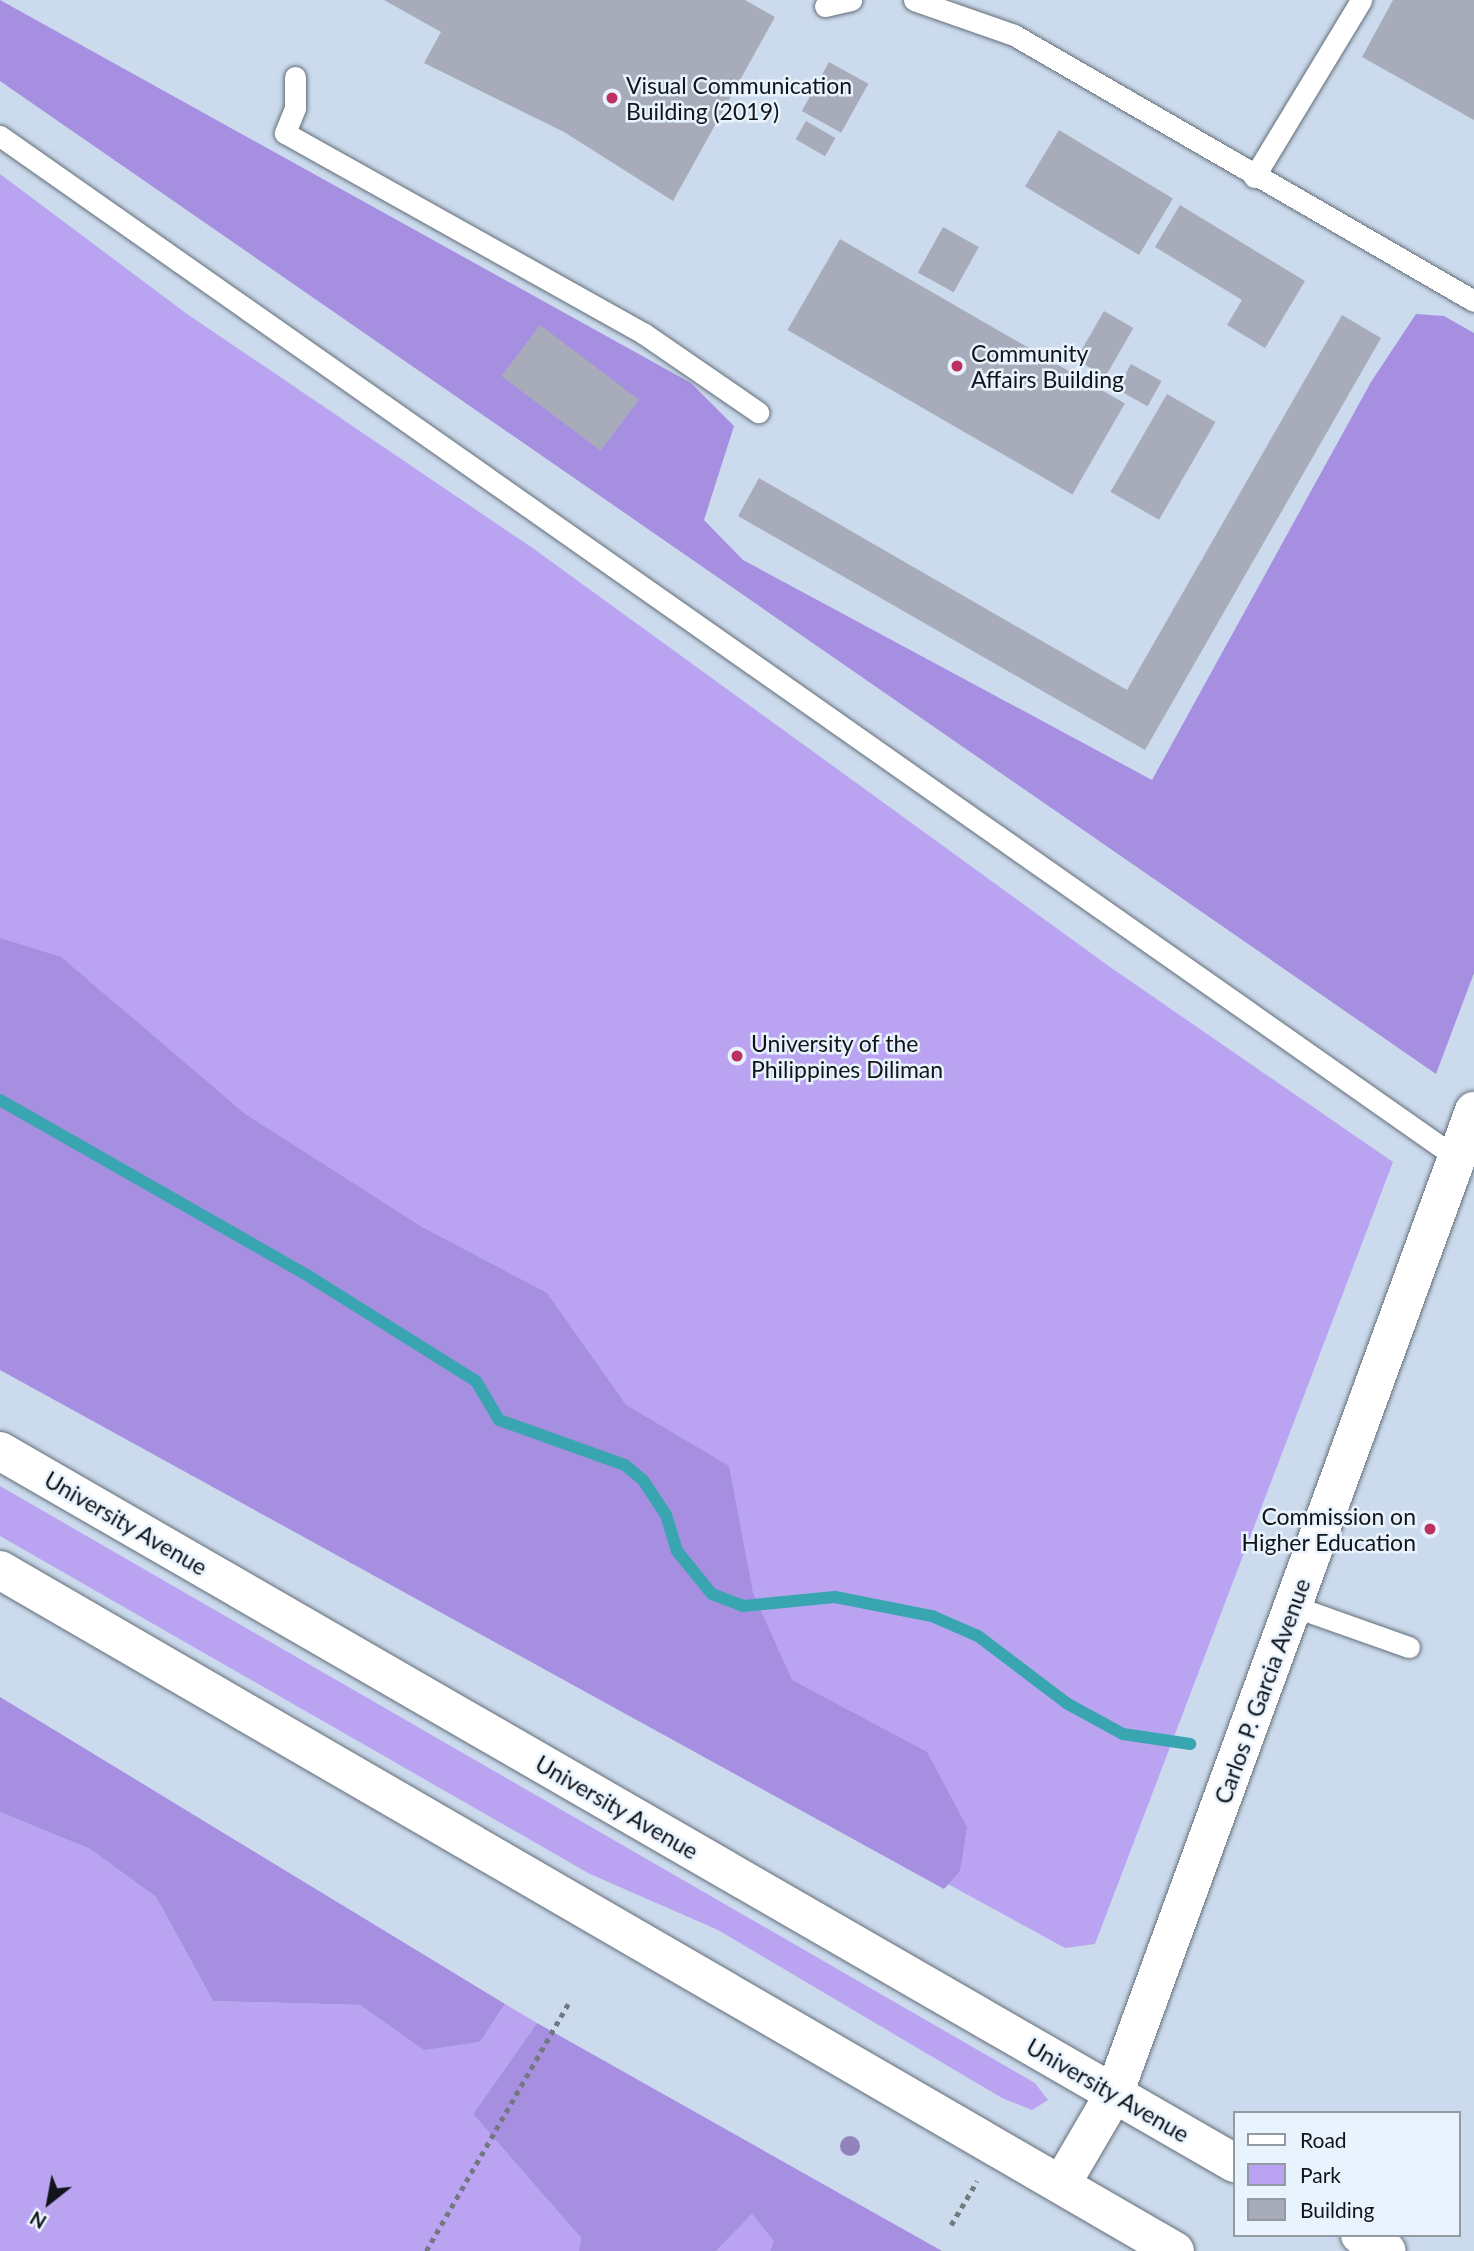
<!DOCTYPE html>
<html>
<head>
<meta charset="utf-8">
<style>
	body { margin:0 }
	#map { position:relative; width:1474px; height:2251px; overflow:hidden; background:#dbe5f1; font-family:Lato,sans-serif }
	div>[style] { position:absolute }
	.built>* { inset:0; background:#cbdbed }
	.green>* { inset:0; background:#baa4f1 }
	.forest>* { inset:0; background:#a68ee1 }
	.stream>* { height:12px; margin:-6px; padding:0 6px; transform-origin:6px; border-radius:6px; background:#39a5b0 }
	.building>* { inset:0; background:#a8acba; transform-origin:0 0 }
	.path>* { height:4.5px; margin-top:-2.25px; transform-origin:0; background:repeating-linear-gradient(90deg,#727880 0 5px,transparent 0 10px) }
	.roads { filter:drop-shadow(0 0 2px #646d78) drop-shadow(0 0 2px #646d78) }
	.lane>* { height:21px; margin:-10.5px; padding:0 10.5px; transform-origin:10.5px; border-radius:10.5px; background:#fff }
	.secondary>* { height:38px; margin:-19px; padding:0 19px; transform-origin:19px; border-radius:19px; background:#fff }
	.trees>* { width:20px; height:20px; margin:-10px; border-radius:50%; background:#9283bd }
	.dots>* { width:19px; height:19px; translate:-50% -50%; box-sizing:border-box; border:4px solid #e8f3fe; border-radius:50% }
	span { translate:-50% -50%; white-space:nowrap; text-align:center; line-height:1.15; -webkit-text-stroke:5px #e8f3fe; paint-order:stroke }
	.poi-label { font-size:23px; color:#111418 }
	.left { translate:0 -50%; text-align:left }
	.right { translate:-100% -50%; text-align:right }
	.street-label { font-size:23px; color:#111418 }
	.legend { position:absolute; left:1233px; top:2111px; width:228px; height:126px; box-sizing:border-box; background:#e8f3fe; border:2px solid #929aa2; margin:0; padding:9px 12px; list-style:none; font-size:21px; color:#111418 }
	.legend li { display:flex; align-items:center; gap:14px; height:35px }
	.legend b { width:35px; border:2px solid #929aa2 }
	.north { position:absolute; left:14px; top:2167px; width:70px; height:70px; -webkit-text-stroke:5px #e8f3fe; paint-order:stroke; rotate:211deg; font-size:19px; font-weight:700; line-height:28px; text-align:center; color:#111418 }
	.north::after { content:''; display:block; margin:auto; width:24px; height:32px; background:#111418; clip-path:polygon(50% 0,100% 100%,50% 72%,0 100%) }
</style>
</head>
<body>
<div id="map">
	<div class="built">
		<div style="clip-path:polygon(evenodd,0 0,1474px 0,1474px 2251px,0 2251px,0 0,1234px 2113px,1458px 2113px,1458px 2235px,1234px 2235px,1234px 2113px)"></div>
	</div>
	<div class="green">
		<div style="clip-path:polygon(0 174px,187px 314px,534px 549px,1110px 967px,1393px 1162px,1095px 1944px,1065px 1948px,0 1366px)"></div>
		<div style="clip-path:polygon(0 1486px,1035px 2083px,1048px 2100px,1032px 2110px,1002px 2098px,718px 1930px,590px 1874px,0 1536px)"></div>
		<div style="clip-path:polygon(0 1812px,90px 1849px,156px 1897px,213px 2001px,360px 2005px,424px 2049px,480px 2042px,505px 2004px,537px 2023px,473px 2114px,581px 2238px,579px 2251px,0 2251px)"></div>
		<div style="clip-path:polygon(752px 2214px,775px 2241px,770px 2251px,716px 2251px)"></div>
	</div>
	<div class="forest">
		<div style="clip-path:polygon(0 0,691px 383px,734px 426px,704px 520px,743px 560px,1152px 780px,1371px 382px,1416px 314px,1444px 316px,1474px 333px,1474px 973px,1436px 1074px,0 81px)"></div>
		<div style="clip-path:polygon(0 938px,61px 957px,245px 1114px,422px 1227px,547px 1293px,626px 1405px,729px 1466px,753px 1593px,792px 1680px,927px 1752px,967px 1827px,960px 1871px,944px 1889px,0 1370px)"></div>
		<div style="clip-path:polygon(0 1697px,505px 2004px,480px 2042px,424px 2050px,360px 2005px,213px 2001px,156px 1897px,90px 1849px,0 1812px)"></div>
		<div style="clip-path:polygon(537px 2023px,942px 2251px,770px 2251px,774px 2241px,752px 2214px,716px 2251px,579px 2251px,581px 2238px,473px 2114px)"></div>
	</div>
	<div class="stream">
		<div style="left:0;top:1100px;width:357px;rotate:29.7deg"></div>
		<div style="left:310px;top:1277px;width:196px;rotate:32.1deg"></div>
		<div style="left:476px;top:1381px;width:45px;rotate:59.5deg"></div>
		<div style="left:499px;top:1420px;width:134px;rotate:19.7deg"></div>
		<div style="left:625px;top:1465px;width:23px;rotate:40deg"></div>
		<div style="left:643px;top:1480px;width:42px;rotate:56.7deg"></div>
		<div style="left:666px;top:1515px;width:38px;rotate:73deg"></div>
		<div style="left:677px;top:1551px;width:55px;rotate:50.9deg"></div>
		<div style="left:712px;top:1594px;width:33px;rotate:21deg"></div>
		<div style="left:743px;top:1606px;width:92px;rotate:-5.6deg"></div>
		<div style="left:835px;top:1597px;width:99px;rotate:11.1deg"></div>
		<div style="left:932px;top:1616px;width:50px;rotate:23.5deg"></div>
		<div style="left:978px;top:1636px;width:113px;rotate:37.1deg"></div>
		<div style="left:1068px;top:1704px;width:63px;rotate:28.6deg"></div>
		<div style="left:1123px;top:1734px;width:68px;rotate:8.5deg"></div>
	</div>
	<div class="building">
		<div style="clip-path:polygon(384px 0,745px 0,775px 17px,673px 201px,564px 132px,424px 63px,441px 32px)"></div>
		<div style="clip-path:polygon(1393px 0,1474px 0,1474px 120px,1362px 57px)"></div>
		<div style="left:829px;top:62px;width:45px;height:56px;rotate:29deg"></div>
		<div style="left:806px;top:121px;width:34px;height:21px;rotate:30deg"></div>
		<div style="left:1059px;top:130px;width:133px;height:66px;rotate:31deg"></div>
		<div style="clip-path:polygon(1180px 205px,1305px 281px,1265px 348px,1227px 325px,1242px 300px,1155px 247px)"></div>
		<div style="left:943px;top:227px;width:41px;height:52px;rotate:29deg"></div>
		<div style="left:840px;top:239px;width:329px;height:105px;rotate:30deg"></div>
		<div style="left:1104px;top:311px;width:34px;height:56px;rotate:30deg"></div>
		<div style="clip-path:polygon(1342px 315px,1381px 338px,1145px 750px,738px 516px,759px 478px,1127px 690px)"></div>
		<div style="left:540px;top:325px;width:124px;height:64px;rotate:37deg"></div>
		<div style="left:1131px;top:364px;width:35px;height:29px;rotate:29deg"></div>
		<div style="left:1167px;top:394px;width:56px;height:113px;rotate:30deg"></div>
	</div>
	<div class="path">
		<div style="left:951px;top:2225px;width:51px;rotate:-59.4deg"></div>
		<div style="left:426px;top:2251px;width:285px;rotate:-60.1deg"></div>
	</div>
	<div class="roads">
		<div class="lane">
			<div style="left:914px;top:0;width:106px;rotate:19.3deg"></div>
			<div style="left:1014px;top:35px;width:531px;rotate:30.04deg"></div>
			<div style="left:825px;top:6px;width:27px;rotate:-13deg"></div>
			<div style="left:295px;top:77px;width:31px;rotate:90deg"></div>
			<div style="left:295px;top:108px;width:27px;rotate:112deg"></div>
			<div style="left:285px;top:133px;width:410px;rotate:29.2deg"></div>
			<div style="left:643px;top:333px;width:140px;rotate:34.5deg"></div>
			<div style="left:0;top:136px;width:1780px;rotate:35.05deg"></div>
			<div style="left:1254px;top:177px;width:207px;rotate:-58.8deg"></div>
			<div style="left:1293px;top:1606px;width:123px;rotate:19.5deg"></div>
		</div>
		<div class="secondary">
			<div style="left:0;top:1451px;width:1425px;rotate:29.98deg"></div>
			<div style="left:0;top:1570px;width:1358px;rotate:30.1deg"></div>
			<div style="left:1062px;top:2183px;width:103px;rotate:-59.7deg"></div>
			<div style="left:1114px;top:2094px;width:1047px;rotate:-69.89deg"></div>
			<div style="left:1360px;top:2235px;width:31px;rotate:31deg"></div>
		</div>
	</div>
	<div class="trees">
		<div style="left:850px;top:2146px"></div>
	</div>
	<div class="dots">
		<div style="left:612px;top:98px;background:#be305f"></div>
		<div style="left:957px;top:366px;background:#be305f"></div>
		<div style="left:737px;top:1056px;background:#be305f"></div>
		<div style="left:1430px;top:1529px;background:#be305f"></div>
	</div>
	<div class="poi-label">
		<span class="left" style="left:626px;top:98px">Visual Communication<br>Building (2019)</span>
		<span class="left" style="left:971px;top:366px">Community<br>Affairs Building</span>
		<span class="left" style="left:751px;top:1056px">University of the<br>Philippines Diliman</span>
		<span class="right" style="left:1416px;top:1529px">Commission on<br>Higher Education</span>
	</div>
	<div class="street-label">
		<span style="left:126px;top:1523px;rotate:30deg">University Avenue</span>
		<span style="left:1262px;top:1691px;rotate:-70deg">Carlos P. Garcia Avenue</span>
		<span style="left:617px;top:1807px;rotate:30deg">University Avenue</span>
		<span style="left:1108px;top:2090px;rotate:30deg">University Avenue</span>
	</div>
	<ul class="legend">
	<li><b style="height:9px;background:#fff"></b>Road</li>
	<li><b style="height:19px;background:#baa4f1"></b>Park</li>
	<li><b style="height:19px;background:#a8acba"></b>Building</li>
	</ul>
	<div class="north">N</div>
</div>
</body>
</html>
